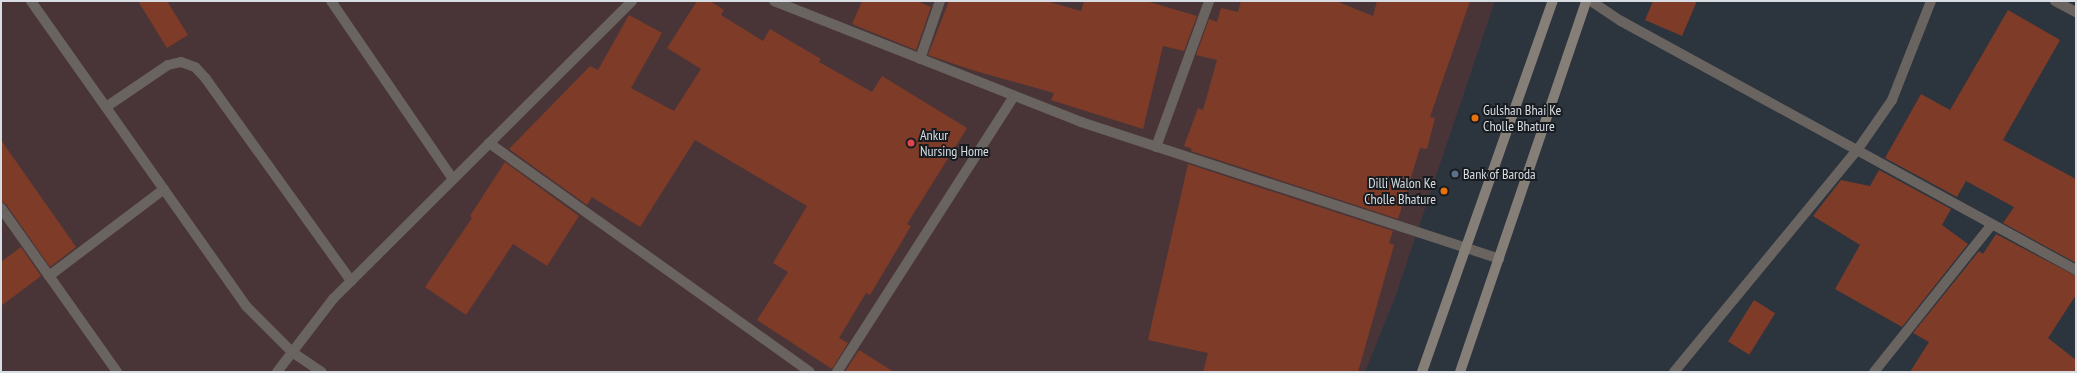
<!DOCTYPE html>
<html>
<head>
<meta charset="utf-8">
<style>
	body { margin:0 }
	#map { position:relative; width:2077px; height:373px; overflow:hidden; background:#2c343e; font-family:"PT Sans Narrow",sans-serif }
	div>[style] { position:absolute }
	.commercial>* { inset:0; background:#493538 }
	.building>* { inset:0; background:#7e3b27; transform-origin:0 0 }
	.minor>* { height:10px; margin:-5px; padding:0 5px; transform-origin:5px; border-radius:5px; background:#696460 }
	.secondary>* { height:10px; margin:-5px; padding:0 5px; transform-origin:5px; border-radius:5px; background:#867f78 }
	.dots>* { width:11px; height:11px; translate:-50% -50%; box-sizing:border-box; border:2px solid #181c20; border-radius:50% }
	span { translate:-50% -50%; white-space:nowrap; text-align:center; line-height:1.15; -webkit-text-stroke:4px #181c20; paint-order:stroke }
	.poi-label { font-size:14px; color:#d8dde3 }
	.left { translate:0 -50%; text-align:left }
	.right { translate:-100% -50%; text-align:right }
	.frame { position:absolute; inset:0; border:2px solid #d8dde3; pointer-events:none }
</style>
</head>
<body>
<div id="map">
	<div class="commercial">
		<div style="clip-path:polygon(1px 1px,1495px 1px,1396px 295px,1365px 372px,1px 372px)"></div>
	</div>
	<div class="building">
		<div style="clip-path:polygon(138px 1px,167px 1px,188px 35px,167px 48px)"></div>
		<div style="clip-path:polygon(697px 1px,710px 1px,724px 10px,721px 15px,763px 41px,770px 29px,821px 59px,819px 62px,872px 92px,882px 76px,967px 128px,907px 224px,911px 226px,870px 295px,866px 293px,839px 338px,848px 343px,832px 369px,757px 320px,788px 272px,773px 263px,807px 206px,695px 140px,640px 227px,592px 197px,587px 205px,509px 149px,590px 66px,598px 70px,629px 15px,662px 33px,631px 88px,674px 111px,701px 69px,667px 48px)"></div>
		<div style="clip-path:polygon(862px 1px,917px 1px,931px 7px,916px 50px,852px 24px)"></div>
		<div style="clip-path:polygon(949px 1px,1046px 1px,1081px 11px,1084px 1px,1146px 1px,1197px 16px,1184px 51px,1163px 46px,1143px 129px,1051px 100px,1054px 93px,972px 70px,928px 55px)"></div>
		<div style="clip-path:polygon(1241px 1px,1336px 1px,1373px 16px,1377px 1px,1470px 1px,1430px 117px,1435px 118px,1427px 149px,1420px 148px,1398px 219px,1191px 151px,1192px 149px,1184px 146px,1198px 108px,1203px 110px,1217px 60px,1196px 55px,1209px 19px,1217px 22px,1221px 8px,1238px 12px)"></div>
		<div style="clip-path:polygon(1653px 1px,1697px 1px,1682px 36px,1645px 20px)"></div>
		<div style="clip-path:polygon(2008px 10px,2060px 40px,2003px 140px,2076px 179px,2076px 263px,2003px 223px,2014px 207px,1966px 181px,1957px 197px,1885px 158px,1921px 94px,1950px 110px)"></div>
		<div style="clip-path:polygon(1px 140px,76px 247px,50px 267px,6px 204px,1px 202px)"></div>
		<div style="clip-path:polygon(505px 162px,579px 216px,547px 266px,513px 244px,466px 315px,425px 287px,472px 218px,470px 216px)"></div>
		<div style="clip-path:polygon(1188px 164px,1393px 231px,1389px 243px,1394px 245px,1358px 372px,1203px 372px,1208px 353px,1148px 340px)"></div>
		<div style="clip-path:polygon(1879px 170px,1951px 209px,1942px 225px,1968px 244px,1902px 327px,1835px 289px,1860px 245px,1813px 216px,1841px 180px,1870px 186px)"></div>
		<div style="clip-path:polygon(1996px 234px,2076px 276px,2076px 295px,2048px 338px,2076px 360px,2076px 372px,1910px 372px,1929px 342px,1913px 333px,1979px 251px,1983px 254px)"></div>
		<div style="clip-path:polygon(21px 247px,41px 276px,1px 306px,1px 262px)"></div>
		<div style="left:1754px;top:300px;width:25px;height:49px;rotate:32deg"></div>
		<div style="clip-path:polygon(859px 350px,894px 372px,845px 372px)"></div>
	</div>
	<div class="minor">
		<div style="left:31px;top:1px;width:373px;rotate:54.8deg"></div>
		<div style="left:246px;top:306px;width:65px;rotate:45deg"></div>
		<div style="left:292px;top:352px;width:36px;rotate:34deg"></div>
		<div style="left:331px;top:1px;width:216px;rotate:55.6deg"></div>
		<div style="left:774px;top:1px;width:330px;rotate:21.5deg"></div>
		<div style="left:1081px;top:122px;width:440px;rotate:18.1deg"></div>
		<div style="left:1591px;top:1px;width:36px;rotate:34deg"></div>
		<div style="left:1621px;top:21px;width:519px;rotate:28.69deg"></div>
		<div style="left:2055px;top:1px;width:24px;rotate:28deg"></div>
		<div style="left:920px;top:59px;width:61px;rotate:-71deg"></div>
		<div style="left:106px;top:107px;width:75px;rotate:-34.1deg"></div>
		<div style="left:168px;top:65px;width:13px;rotate:-13deg"></div>
		<div style="left:181px;top:62px;width:15px;rotate:20deg"></div>
		<div style="left:195px;top:67px;width:16px;rotate:47deg"></div>
		<div style="left:206px;top:79px;width:249px;rotate:54.3deg"></div>
		<div style="left:489px;top:143px;width:394px;rotate:35.5deg"></div>
		<div style="left:1156px;top:147px;width:155px;rotate:-70deg"></div>
		<div style="left:1px;top:208px;width:201px;rotate:54.7deg"></div>
		<div style="left:49px;top:276px;width:144px;rotate:-37.1deg"></div>
		<div style="left:277px;top:372px;width:92px;rotate:-52.5deg"></div>
		<div style="left:333px;top:299px;width:422px;rotate:-44.9deg"></div>
		<div style="left:837px;top:372px;width:328px;rotate:-57.3deg"></div>
		<div style="left:1674px;top:372px;width:289px;rotate:-50.5deg"></div>
		<div style="left:1858px;top:149px;width:60px;rotate:-55.2deg"></div>
		<div style="left:1892px;top:100px;width:106px;rotate:-68.5deg"></div>
		<div style="left:1874px;top:372px;width:189px;rotate:-51.4deg"></div>
	</div>
	<div class="secondary">
		<div style="left:1422px;top:372px;width:393px;rotate:-70.6deg"></div>
		<div style="left:1460px;top:372px;width:392px;rotate:-71.2deg"></div>
	</div>
	<div class="dots">
		<div style="left:1475px;top:118px;background:#e8710a"></div>
		<div style="left:911px;top:143px;background:#e0444e"></div>
		<div style="left:1455px;top:174px;background:#5c6f8a"></div>
		<div style="left:1444px;top:191px;background:#e8710a"></div>
	</div>
	<div class="poi-label">
		<span class="left" style="left:1483px;top:118px">Gulshan Bhai Ke<br>Cholle Bhature</span>
		<span class="left" style="left:920px;top:143px">Ankur<br>Nursing Home</span>
		<span class="left" style="left:1463px;top:174px">Bank of Baroda</span>
		<span class="right" style="left:1436px;top:191px">Dilli Walon Ke<br>Cholle Bhature</span>
	</div>
	<div class="frame"></div>
</div>
</body>
</html>
